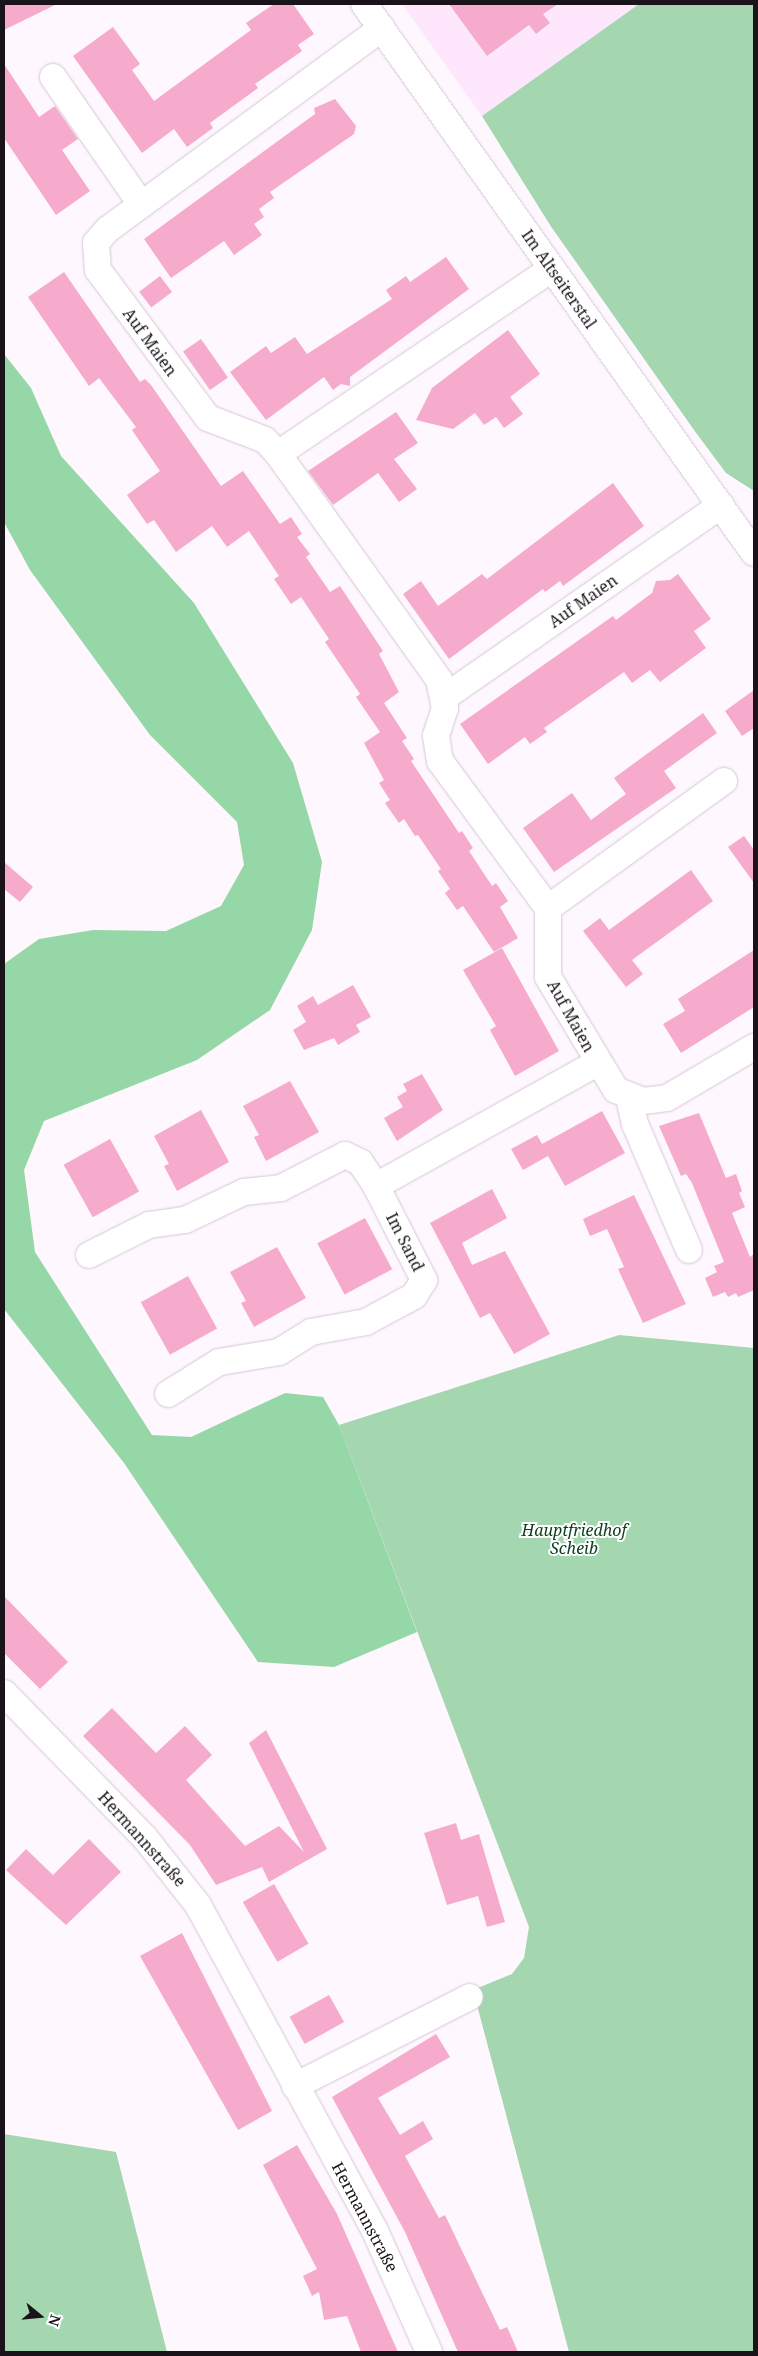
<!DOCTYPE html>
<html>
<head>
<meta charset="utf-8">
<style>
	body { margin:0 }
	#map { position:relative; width:758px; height:2356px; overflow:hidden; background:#fef7fe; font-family:"Noto Serif",serif }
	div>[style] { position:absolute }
	.built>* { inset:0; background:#fee7fd }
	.green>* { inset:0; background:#a4d6b0 }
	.forest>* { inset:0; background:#95d7a6 }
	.building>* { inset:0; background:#f6abcc; transform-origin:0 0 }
	.roads { filter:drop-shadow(0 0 1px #d6c6d6) drop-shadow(0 0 1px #d6c6d6) }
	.minor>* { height:26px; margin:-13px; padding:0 13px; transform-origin:13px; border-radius:13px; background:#fff }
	span { translate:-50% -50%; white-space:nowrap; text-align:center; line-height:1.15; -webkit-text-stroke:4px #fff; paint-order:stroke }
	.street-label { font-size:16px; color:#1a141a }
	.park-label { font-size:16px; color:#093d1d; font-style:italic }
	.frame { position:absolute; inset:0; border:5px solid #1a141a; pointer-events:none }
	.north { position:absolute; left:15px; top:2291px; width:50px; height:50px; -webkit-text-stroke:4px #fff; paint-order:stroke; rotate:107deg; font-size:14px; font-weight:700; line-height:20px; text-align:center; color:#1a141a }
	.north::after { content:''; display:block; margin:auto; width:18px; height:22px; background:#1a141a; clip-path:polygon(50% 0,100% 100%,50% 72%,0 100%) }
</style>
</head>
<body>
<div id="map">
	<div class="built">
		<div style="clip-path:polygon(402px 4px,639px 4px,482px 116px)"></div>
	</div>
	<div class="green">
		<div style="clip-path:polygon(639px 4px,754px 4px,754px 491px,726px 473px,694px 430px,550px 225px,482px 116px)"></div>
		<div style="clip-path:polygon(619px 1335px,754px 1348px,754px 2352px,569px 2352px,473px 1990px,512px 1974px,524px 1958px,529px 1927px,339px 1425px)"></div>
		<div style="clip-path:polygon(4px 2134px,116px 2152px,167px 2352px,4px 2352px)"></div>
	</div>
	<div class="forest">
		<div style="clip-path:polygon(4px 354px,31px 388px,61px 456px,194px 603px,293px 763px,322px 862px,312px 930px,270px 1010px,197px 1060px,44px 1121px,24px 1170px,35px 1252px,152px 1435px,191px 1437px,285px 1393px,323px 1397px,339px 1425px,417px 1632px,334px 1667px,258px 1662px,124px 1463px,4px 1309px,4px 964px,39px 939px,93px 930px,166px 931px,221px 906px,244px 865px,237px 822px,150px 735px,30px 570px,4px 522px)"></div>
	</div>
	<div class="building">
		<div style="clip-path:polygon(4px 4px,57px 4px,4px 30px)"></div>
		<div style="clip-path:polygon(274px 4px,293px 4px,314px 34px,298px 45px,302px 51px,255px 84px,258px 88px,210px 123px,213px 128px,187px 147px,174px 129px,142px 153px,73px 56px,113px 27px,140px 64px,132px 70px,154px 101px,251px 30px,246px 23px)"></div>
		<div style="clip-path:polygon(449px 4px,558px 4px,543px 14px,550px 23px,536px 34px,529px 25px,487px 56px)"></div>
		<div style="clip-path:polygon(4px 64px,39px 117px,55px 106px,78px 139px,62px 150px,90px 191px,56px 215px,4px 138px)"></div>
		<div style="clip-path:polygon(335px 99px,356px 126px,354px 134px,270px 192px,274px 198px,259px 209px,264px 217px,254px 224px,262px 235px,234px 255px,224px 241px,171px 278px,144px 239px,304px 122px,315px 114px,314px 108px)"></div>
		<div style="clip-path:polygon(446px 257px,469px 289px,350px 377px,350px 386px,341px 384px,333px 390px,324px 377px,266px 420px,230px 372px,266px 346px,271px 353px,295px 337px,307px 354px,392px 299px,386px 290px,406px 276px,410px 282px)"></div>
		<div style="clip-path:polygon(64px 272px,140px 382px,145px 379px,151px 385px,221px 486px,243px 471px,280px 524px,291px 517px,302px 534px,297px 537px,310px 554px,306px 557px,330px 592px,340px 586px,383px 651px,379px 654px,399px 692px,384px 703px,407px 738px,402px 741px,414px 759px,411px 761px,459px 833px,462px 831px,473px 848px,469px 851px,492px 886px,496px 883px,508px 901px,500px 907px,518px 938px,494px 952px,463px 906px,457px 910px,445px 893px,450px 889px,438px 871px,441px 869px,418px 835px,415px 836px,404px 819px,399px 823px,385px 803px,390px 800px,379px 783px,384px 780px,364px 743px,380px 732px,356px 697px,360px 694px,325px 642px,329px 639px,301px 597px,291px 604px,274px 579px,279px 576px,249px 531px,227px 547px,212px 526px,176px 552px,154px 520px,147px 524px,127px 495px,160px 471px,132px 430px,136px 427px,99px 378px,89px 386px,28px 297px)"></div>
		<div style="left:160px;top:276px;width:20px;height:26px;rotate:53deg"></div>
		<div style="clip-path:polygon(508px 330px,540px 374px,510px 397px,523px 414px,504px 428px,496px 417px,484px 425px,475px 413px,453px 429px,416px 420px,432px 388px)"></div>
		<div style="left:201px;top:339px;width:47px;height:22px;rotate:55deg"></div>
		<div style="clip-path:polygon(396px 412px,418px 443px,394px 459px,417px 489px,399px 502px,378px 473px,333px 505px,308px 471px)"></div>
		<div style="clip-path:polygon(613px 483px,644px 526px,563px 586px,560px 581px,545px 592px,543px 589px,449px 659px,403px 594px,421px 581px,438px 606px,482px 574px,487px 579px)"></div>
		<div style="clip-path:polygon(678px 574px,711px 619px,694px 631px,706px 648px,660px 682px,650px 670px,632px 683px,624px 672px,544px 728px,547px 732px,530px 744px,525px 737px,488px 764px,460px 724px,613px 616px,616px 620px,652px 593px,656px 581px,670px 580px)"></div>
		<div style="clip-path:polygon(754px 690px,754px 728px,742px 736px,725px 711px)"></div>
		<div style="clip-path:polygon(703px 713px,717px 733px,664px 771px,676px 788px,554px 872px,523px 828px,572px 793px,591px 820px,626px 794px,614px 778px)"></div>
		<div style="clip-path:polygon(744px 836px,754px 850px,754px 883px,728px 847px)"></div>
		<div style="clip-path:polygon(4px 862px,33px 887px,20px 902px,4px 889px)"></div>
		<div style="clip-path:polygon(691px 870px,713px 901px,632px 960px,643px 974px,626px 987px,583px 931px,600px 918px,609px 930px)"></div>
		<div style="clip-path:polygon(502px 948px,559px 1051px,515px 1076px,490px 1030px,496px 1026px,463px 970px)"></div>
		<div style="clip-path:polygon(754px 950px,754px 1007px,681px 1053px,663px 1024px,685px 1011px,678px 999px)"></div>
		<div style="clip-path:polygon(353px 985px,371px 1017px,356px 1025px,360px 1032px,338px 1045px,334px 1038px,304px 1050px,293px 1030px,306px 1022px,297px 1006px,313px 996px,318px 1005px)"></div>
		<div style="clip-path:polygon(422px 1074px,443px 1110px,397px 1141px,384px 1118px,403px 1107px,397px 1097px,407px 1091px,403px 1084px)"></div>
		<div style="clip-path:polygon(290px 1081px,319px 1132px,266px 1161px,254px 1137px,259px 1135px,243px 1106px)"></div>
		<div style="clip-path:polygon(201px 1110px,229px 1162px,177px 1191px,164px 1166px,169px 1164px,154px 1136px)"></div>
		<div style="clip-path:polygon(602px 1111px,625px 1153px,565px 1186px,548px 1156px,523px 1170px,511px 1149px,537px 1135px,542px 1144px)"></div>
		<div style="clip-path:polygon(699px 1113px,726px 1178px,736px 1174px,742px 1191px,739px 1193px,745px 1207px,732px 1213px,750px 1257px,754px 1254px,754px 1290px,738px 1297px,736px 1293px,728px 1297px,725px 1292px,713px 1297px,705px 1278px,717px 1272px,714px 1266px,724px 1262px,692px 1183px,686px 1174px,681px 1176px,659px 1126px)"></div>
		<div style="left:110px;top:1139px;width:60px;height:53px;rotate:61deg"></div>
		<div style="clip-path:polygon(492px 1189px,507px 1218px,462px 1243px,472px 1265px,505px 1251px,550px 1334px,514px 1354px,490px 1313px,480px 1318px,430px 1223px)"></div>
		<div style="clip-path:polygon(634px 1195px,686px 1304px,643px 1323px,618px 1269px,624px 1267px,607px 1229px,590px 1236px,583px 1219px)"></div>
		<div style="left:365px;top:1218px;width:58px;height:54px;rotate:62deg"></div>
		<div style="clip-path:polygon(277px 1247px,306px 1298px,254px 1327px,241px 1303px,246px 1301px,230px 1272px)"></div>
		<div style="left:188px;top:1276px;width:60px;height:54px;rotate:61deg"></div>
		<div style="clip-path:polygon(4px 1596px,68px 1662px,40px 1689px,4px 1653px)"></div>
		<div style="clip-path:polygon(112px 1708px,156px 1753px,185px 1726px,212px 1755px,186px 1780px,245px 1846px,279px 1826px,304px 1852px,249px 1743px,266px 1730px,327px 1849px,269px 1882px,262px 1867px,216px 1885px,190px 1845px,83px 1736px)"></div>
		<div style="clip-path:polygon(456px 1823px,461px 1840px,479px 1834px,505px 1922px,487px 1927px,478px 1896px,447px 1905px,424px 1833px)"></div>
		<div style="clip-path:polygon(89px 1839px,121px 1872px,66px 1925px,6px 1870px,26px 1849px,53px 1875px)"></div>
		<div style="left:274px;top:1884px;width:69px;height:36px;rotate:60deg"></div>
		<div style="clip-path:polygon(182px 1933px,272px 2111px,238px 2130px,140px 1956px)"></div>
		<div style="left:329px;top:1995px;width:31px;height:45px;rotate:61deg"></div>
		<div style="clip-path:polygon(436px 2034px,450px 2057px,378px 2098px,400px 2135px,423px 2121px,433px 2139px,405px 2156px,439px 2218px,445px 2215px,500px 2330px,507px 2327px,518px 2352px,458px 2352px,405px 2232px,332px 2097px)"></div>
		<div style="clip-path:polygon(297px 2145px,337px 2214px,398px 2352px,361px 2352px,347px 2316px,324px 2320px,319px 2292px,312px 2296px,303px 2276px,317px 2269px,263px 2165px)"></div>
	</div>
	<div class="roads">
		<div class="minor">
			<div style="left:364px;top:4px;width:673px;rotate:54.61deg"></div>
			<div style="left:382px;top:28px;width:340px;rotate:143.7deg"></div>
			<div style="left:108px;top:229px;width:18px;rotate:131deg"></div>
			<div style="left:96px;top:243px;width:27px;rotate:86deg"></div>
			<div style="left:98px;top:270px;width:184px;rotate:53.4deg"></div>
			<div style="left:208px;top:418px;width:61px;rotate:21.1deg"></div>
			<div style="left:265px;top:440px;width:19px;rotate:47deg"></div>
			<div style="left:278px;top:454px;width:277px;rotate:54.5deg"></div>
			<div style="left:439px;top:680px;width:29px;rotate:78deg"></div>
			<div style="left:445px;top:708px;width:29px;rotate:108deg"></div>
			<div style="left:436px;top:736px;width:25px;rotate:81deg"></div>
			<div style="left:440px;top:761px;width:182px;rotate:53.7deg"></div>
			<div style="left:548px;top:908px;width:69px;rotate:90deg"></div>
			<div style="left:548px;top:977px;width:132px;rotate:59deg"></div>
			<div style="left:616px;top:1090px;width:29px;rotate:22deg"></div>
			<div style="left:643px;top:1101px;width:24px;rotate:-7deg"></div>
			<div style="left:667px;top:1098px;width:101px;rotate:-30.4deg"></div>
			<div style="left:53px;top:77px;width:155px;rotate:55.3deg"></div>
			<div style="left:278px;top:454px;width:330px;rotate:-34.1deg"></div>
			<div style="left:445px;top:697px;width:336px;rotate:-34.8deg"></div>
			<div style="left:548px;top:908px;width:217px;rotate:-35.8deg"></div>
			<div style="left:629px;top:1098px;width:27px;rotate:77deg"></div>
			<div style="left:635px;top:1124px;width:137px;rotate:66.8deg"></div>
			<div style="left:376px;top:1186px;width:253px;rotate:-29.1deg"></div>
			<div style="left:89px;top:1255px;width:67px;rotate:-26.6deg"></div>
			<div style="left:149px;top:1225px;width:36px;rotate:-8deg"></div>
			<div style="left:185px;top:1220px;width:65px;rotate:-25.4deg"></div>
			<div style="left:244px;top:1192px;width:37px;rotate:-6deg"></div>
			<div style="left:281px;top:1188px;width:72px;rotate:-27.3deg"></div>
			<div style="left:345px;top:1155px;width:17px;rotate:25deg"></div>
			<div style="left:360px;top:1162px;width:29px;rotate:56deg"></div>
			<div style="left:376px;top:1186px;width:106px;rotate:62.9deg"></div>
			<div style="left:424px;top:1280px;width:19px;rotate:122deg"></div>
			<div style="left:414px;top:1296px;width:55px;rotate:151.6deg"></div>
			<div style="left:366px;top:1322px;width:56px;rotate:169.7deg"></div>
			<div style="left:311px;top:1332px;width:38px;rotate:148deg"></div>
			<div style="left:279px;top:1352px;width:61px;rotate:170.5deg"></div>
			<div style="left:219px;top:1362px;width:60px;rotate:147.9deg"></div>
			<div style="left:4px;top:1693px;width:202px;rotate:45.8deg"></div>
			<div style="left:145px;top:1838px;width:85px;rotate:51.7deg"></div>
			<div style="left:198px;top:1905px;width:371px;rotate:61.5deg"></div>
			<div style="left:375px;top:2231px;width:133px;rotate:65.9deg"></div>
			<div style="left:295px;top:2086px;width:196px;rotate:-27deg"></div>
		</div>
	</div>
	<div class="street-label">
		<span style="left:559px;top:279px;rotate:55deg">Im Altseiterstal</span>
		<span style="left:150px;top:342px;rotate:54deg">Auf Maien</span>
		<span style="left:583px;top:601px;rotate:-35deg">Auf Maien</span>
		<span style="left:571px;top:1016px;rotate:61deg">Auf Maien</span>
		<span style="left:405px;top:1242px;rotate:63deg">Im Sand</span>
		<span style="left:142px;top:1839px;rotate:48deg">Hermannstraße</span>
		<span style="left:365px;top:2217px;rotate:62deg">Hermannstraße</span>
	</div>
	<div class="park-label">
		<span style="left:574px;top:1539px">Hauptfriedhof<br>Scheib</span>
	</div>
	<div class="frame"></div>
	<div class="north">N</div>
</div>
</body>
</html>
